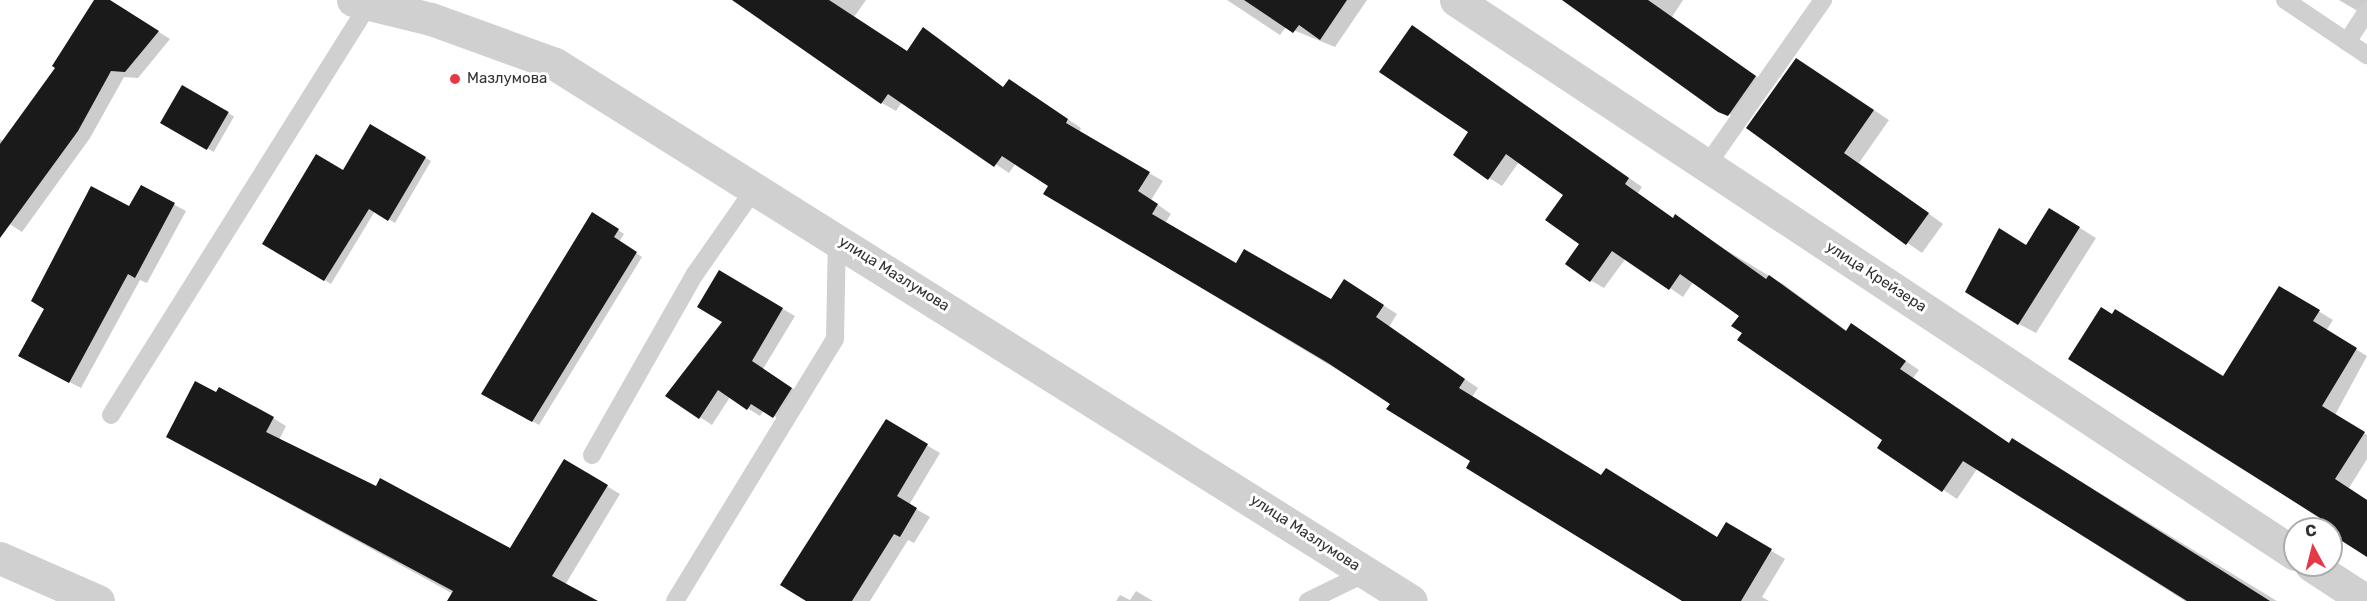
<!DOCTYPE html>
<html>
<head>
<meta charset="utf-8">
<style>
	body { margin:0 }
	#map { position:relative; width:2367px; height:601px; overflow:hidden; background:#fff; font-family:Rubik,sans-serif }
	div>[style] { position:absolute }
	.shadow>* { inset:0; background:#0003; transform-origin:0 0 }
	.building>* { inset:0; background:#1a1a1a; transform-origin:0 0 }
	.service>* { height:18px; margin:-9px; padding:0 9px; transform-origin:9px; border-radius:9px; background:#d0d0d0 }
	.minor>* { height:33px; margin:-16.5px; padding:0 16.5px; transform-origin:16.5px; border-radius:16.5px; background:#d0d0d0 }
	.tertiary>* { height:33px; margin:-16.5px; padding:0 16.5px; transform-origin:16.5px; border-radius:16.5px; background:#d0d0d0 }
	.dots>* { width:16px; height:16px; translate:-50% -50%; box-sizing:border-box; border:3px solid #fff; border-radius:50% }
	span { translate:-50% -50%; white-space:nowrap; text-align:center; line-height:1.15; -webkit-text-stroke:6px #fff; paint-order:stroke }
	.poi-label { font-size:15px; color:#333 }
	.left { translate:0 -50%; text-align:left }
	.street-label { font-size:15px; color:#333 }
	.north { position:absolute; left:2283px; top:517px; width:60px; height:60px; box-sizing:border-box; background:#fff; border:2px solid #adadad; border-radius:50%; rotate:353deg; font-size:16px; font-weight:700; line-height:24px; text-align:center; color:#333 }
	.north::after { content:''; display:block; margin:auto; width:21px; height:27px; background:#e63946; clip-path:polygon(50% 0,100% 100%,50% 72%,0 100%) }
</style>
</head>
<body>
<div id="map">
	<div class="shadow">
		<div style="clip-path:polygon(95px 0,108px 0,170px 39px,138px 78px,124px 77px,90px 138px,22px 232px,0 218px,0 139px,3px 141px,57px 68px)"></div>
		<div style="clip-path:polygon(736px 0,866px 0,854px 17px,908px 52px,923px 29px,937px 37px,1004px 88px,1023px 89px,1081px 128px,1079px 133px,1163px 181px,1151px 200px,1171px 214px,1165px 223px,1236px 265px,1332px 301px,1358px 289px,1397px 314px,1389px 327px,1478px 388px,1472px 397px,1602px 477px,1718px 538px,1726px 524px,1785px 559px,1762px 597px,1769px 601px,1686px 601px,1638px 574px,1468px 467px,1472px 460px,1392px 403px,1045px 193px,1050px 185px,1016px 163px,1009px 173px,902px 102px,896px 111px,882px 103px)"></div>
		<div style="clip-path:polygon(1227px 0,1367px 0,1335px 47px,1286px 27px,1280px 35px)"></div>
		<div style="clip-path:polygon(1562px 0,1683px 0,1672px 17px,1767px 84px,1741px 122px)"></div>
		<div style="clip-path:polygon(2339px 0,2367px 0,2367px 4px,2361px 13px)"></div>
		<div style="clip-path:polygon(1426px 35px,1642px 187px,1638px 193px,1674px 219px,1783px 284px,1847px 331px,1852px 325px,1919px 370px,1913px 378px,2010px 444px,2026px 448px,2277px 601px,2185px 601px,1977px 469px,1957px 499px,1879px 447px,1884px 439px,1744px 332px,1741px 315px,1694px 281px,1683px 297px,1626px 258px,1604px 288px,1590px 280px,1565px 195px,1519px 162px,1502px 186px,1489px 178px)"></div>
		<div style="clip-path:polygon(1797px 60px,1889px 120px,1859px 163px,1943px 224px,1922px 253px,1842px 198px)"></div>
		<div style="left:183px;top:87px;width:59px;height:41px;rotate:30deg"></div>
		<div style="clip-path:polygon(371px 126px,431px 161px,395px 223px,375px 211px,331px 284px,264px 244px,343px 172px)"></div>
		<div style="clip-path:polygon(141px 187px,186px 211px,147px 283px,140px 280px,81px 388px,31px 362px)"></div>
		<div style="clip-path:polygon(593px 214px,624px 234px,619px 242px,642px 257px,539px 425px,484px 393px)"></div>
		<div style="clip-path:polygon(2067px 220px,2096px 238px,2036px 333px,2019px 324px,2026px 246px)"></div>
		<div style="clip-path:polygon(719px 272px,795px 316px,763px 369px,804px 396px,786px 423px,764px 410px,760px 416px,730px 397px,712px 425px,700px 417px,724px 322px)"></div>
		<div style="clip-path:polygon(2280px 288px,2333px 320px,2326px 331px,2367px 356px,2335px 415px,2367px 435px,2367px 459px,2349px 488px,2367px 500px,2367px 554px,2336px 526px,2224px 377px)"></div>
		<div style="clip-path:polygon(273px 418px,286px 426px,279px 440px,510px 550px,565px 461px,620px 494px,565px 585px,595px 601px,466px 601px,168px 437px)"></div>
		<div style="clip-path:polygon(886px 421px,940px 453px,909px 505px,930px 517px,914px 543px,908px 540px,870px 601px,809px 601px)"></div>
		<div style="clip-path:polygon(1136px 591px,1153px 601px,1116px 601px,1120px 595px,1130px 600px)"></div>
	</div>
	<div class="building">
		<div style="clip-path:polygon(94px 0,110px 0,159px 31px,125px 72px,111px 71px,78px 131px,0 238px,0 144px,55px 68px,52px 66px)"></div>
		<div style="clip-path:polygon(732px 0,829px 0,907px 51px,923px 27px,1003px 87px,1009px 79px,1068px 119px,1066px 123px,1150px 172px,1138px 191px,1158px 204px,1152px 214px,1236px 263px,1244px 249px,1331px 299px,1344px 279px,1384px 305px,1376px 317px,1465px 379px,1459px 388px,1601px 475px,1606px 468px,1717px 537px,1726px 522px,1772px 549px,1741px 601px,1682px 601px,1466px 468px,1470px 461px,1386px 409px,1390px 404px,1328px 363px,1043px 194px,1048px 186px,1002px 156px,994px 167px,888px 94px,881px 104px)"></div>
		<div style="clip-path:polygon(1244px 0,1347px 0,1320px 40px,1299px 25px,1293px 33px)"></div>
		<div style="clip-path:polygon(1562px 0,1648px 0,1756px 76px,1728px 116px,1718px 112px)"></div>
		<div style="clip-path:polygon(1412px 25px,1629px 178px,1625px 184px,1673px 218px,1675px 214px,1766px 279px,1769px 275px,1846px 331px,1851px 323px,1906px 361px,1900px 369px,2009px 443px,2012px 438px,2270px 601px,2187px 601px,1963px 461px,1942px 492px,1877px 448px,1882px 440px,1737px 340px,1742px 333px,1731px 326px,1739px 316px,1680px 274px,1669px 290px,1612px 251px,1590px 282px,1565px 264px,1579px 244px,1545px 220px,1563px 195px,1506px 154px,1488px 180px,1453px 155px,1468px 132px,1379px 72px)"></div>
		<div style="clip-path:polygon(1796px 58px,1874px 110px,1844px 153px,1929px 213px,1906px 245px,1746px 128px)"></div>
		<div style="left:182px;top:85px;width:54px;height:44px;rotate:30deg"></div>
		<div style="clip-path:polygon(370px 124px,426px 157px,388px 221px,369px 209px,324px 281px,262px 244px,316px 154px,343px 170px)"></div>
		<div style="clip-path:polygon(141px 185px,175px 203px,135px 278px,128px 274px,69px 383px,18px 356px,44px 309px,31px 301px,91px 186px,129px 206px)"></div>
		<div style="clip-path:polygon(2049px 208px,2080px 227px,2018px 325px,1965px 292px,1999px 228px,2026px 245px)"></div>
		<div style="clip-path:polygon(592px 212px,619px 229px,614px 237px,637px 252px,532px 422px,481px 394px)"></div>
		<div style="clip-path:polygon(719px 270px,783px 308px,752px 361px,792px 388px,773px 418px,751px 404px,747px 410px,718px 390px,699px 419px,665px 396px,722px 322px,697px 307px)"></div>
		<div style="clip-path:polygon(2279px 286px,2320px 310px,2313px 321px,2357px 348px,2322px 406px,2365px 432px,2335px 479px,2367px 500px,2367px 557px,2331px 534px,2331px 525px,2068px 359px,2101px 307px,2112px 314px,2115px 309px,2223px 376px)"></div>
		<div style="clip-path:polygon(195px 381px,216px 392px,219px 387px,274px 417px,266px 432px,376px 486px,380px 478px,510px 548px,564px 459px,608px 485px,552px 576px,598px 601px,447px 601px,453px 591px,166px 437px)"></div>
		<div style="clip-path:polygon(886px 419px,928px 444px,897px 496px,917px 508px,900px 537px,894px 534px,852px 601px,806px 601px,780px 585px)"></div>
	</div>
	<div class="service">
		<div style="left:2285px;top:0;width:99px;rotate:33.9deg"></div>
		<div style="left:2347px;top:42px;width:37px;rotate:-57deg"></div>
		<div style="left:1707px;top:165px;width:202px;rotate:-54.9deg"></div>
		<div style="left:111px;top:415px;width:485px;rotate:-57.9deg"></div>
		<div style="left:592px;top:455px;width:208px;rotate:-60.4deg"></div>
		<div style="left:695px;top:274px;width:105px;rotate:-55.1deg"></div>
		<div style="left:675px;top:601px;width:307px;rotate:-58.6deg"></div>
		<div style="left:835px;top:339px;width:100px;rotate:-88.9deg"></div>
		<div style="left:1308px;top:601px;width:64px;rotate:-25.8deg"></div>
	</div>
	<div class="minor">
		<div style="left:1456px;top:0;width:1005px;rotate:33.44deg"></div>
		<div style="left:0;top:558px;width:107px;rotate:23.7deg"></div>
		<div style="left:2311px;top:565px;width:66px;rotate:33.2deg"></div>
	</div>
	<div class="tertiary">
		<div style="left:353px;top:0;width:80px;rotate:13.7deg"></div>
		<div style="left:431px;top:19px;width:132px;rotate:19.9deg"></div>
		<div style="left:555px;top:64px;width:1010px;rotate:32.1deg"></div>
	</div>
	<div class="dots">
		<div style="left:455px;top:79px;background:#e63946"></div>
	</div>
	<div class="poi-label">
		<span class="left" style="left:467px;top:79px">Мазлумова</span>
	</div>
	<div class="street-label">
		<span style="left:894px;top:274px;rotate:32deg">улица Мазлумова</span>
		<span style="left:1876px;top:277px;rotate:33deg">улица Крейзера</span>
		<span style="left:1305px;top:533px;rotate:33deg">улица Мазлумова</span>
	</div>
	<div class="north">С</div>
</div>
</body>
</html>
